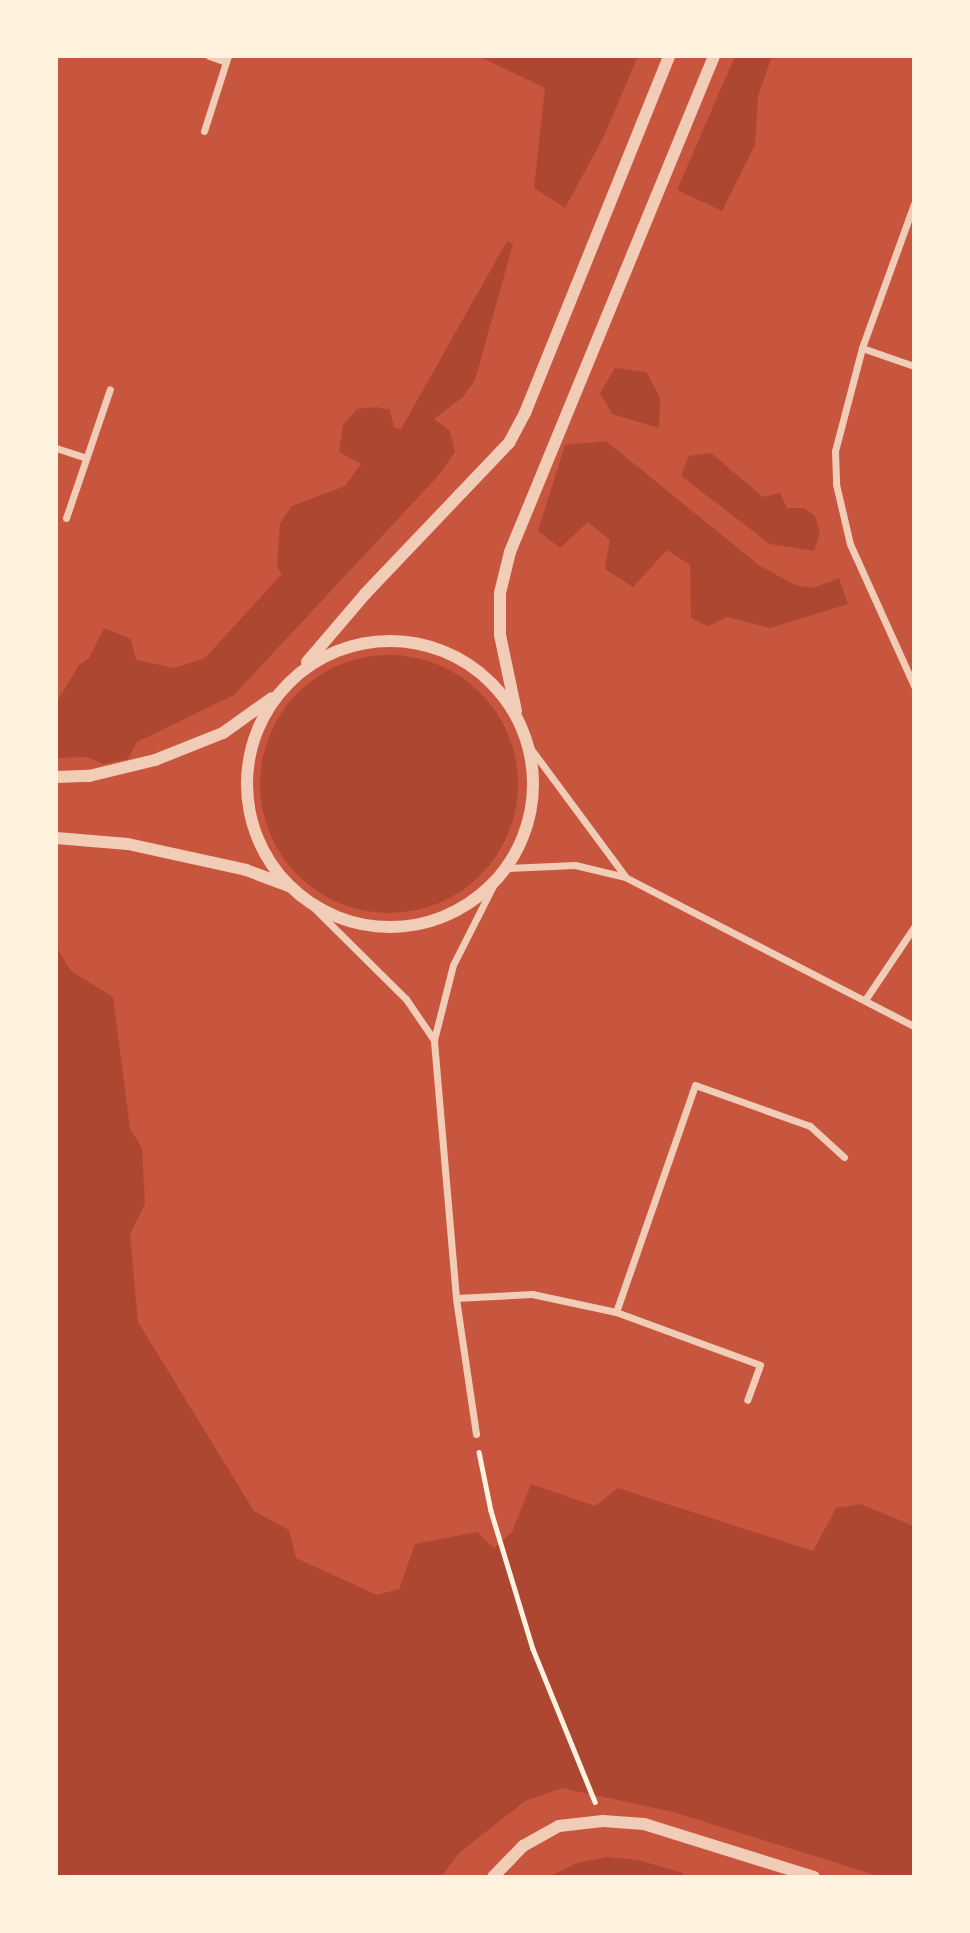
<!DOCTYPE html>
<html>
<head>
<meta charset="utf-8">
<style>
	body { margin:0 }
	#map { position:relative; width:970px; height:1933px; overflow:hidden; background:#c8553d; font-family:"DM Sans",sans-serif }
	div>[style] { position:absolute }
	.green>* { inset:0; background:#ae4732 }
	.round { border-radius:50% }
	.path>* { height:4.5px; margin:-2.25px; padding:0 2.25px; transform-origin:2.25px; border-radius:2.25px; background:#fff3e0 }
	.minor>* { height:7px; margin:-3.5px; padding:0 3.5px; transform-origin:3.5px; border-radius:3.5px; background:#f1ccb7 }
	.tertiary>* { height:12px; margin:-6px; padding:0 6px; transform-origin:6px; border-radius:6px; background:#f1ccb7 }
	.tertiary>.ring { margin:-6px; padding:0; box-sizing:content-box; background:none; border:12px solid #f1ccb7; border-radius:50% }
	span { translate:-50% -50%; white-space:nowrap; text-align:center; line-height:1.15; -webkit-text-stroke:7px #fff3e0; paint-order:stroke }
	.frame { position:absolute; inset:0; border:58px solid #fff3e0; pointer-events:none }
</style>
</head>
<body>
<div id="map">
	<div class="green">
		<div style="clip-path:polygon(478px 56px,638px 56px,604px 136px,565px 208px,534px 188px,545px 88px)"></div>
		<div style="clip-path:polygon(735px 56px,772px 56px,758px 96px,755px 145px,722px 211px,677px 190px)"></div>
		<div style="clip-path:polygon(507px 241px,513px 244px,475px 380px,463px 397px,434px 419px,450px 431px,455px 452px,437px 477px,234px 695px,137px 742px,128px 759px,103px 764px,87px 757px,56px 758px,56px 703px,79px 665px,89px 658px,104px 628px,131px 639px,136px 660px,174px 668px,205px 658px,282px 574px,277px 567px,280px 523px,292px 506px,345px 486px,361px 464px,339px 452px,343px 425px,357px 409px,376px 407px,390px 410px,394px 427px,401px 429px)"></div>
		<div style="clip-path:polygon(615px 368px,646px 372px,660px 397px,659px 428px,612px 414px,600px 393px)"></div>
		<div style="clip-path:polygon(606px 441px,760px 566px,795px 585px,813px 588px,839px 578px,848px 604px,770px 628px,727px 617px,708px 626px,691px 618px,690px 565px,667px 550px,633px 587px,605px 569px,610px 540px,588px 522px,560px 548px,538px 531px,565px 445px)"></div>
		<div style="clip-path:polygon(711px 453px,763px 497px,780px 493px,787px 508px,804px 508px,815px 516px,820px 533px,814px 551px,770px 544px,681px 476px,689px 456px)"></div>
		<div class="round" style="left:260px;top:655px;width:258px;height:258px"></div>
		<div style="clip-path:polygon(56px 947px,71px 971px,113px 997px,130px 1128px,142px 1148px,145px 1204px,130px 1234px,138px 1322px,254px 1511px,289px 1530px,296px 1558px,377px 1595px,399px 1589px,415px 1544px,477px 1532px,494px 1548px,512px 1532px,531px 1484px,595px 1506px,618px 1488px,813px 1551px,836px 1508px,860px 1504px,914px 1526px,914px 1877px,882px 1877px,673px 1812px,562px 1788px,525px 1801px,459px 1853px,441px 1877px,56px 1877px)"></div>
		<div style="clip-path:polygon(608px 1857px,638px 1860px,683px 1873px,682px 1877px,549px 1877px,577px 1863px)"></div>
	</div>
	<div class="path">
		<div style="left:479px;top:1452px;width:60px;rotate:78.5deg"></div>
		<div style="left:491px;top:1511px;width:144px;rotate:73.1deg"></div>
		<div style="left:533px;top:1649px;width:165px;rotate:67.9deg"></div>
	</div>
	<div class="minor">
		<div style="left:209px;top:56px;width:18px;rotate:19deg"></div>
		<div style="left:204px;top:131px;width:79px;rotate:-72.3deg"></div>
		<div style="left:914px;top:204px;width:153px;rotate:109.9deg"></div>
		<div style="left:862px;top:348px;width:106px;rotate:104.7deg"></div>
		<div style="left:835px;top:451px;width:33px;rotate:88deg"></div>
		<div style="left:836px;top:484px;width:62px;rotate:76.9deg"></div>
		<div style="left:850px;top:544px;width:156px;rotate:65.7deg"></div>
		<div style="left:862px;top:348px;width:55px;rotate:19.1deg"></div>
		<div style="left:56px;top:448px;width:32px;rotate:18deg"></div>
		<div style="left:66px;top:518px;width:136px;rotate:-71.2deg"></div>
		<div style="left:528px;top:745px;width:163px;rotate:53.5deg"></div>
		<div style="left:506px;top:868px;width:69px;rotate:-2.5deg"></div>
		<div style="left:575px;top:865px;width:51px;rotate:13.5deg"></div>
		<div style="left:625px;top:877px;width:325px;rotate:27.3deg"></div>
		<div style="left:309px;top:903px;width:136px;rotate:44.7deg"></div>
		<div style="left:406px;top:999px;width:50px;rotate:55.7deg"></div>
		<div style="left:865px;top:1000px;width:88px;rotate:-56.1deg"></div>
		<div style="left:456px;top:1298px;width:76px;rotate:-3deg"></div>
		<div style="left:532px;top:1294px;width:86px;rotate:12.1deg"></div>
		<div style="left:616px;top:1312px;width:153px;rotate:20.2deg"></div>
		<div style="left:760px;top:1365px;width:37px;rotate:110deg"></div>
		<div style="left:616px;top:1312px;width:240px;rotate:-70.8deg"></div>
		<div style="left:695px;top:1085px;width:122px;rotate:19.6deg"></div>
		<div style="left:810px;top:1126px;width:46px;rotate:42.4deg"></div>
		<div style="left:476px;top:1434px;width:137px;rotate:-98.4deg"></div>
		<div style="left:456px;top:1298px;width:259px;rotate:-94.9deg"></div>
		<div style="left:434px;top:1040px;width:77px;rotate:-75.8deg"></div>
		<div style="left:453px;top:965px;width:93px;rotate:-63.2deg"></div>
	</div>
	<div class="tertiary">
		<div class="ring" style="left:247px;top:641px;width:274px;height:274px"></div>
		<div style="left:307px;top:662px;width:89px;rotate:-49.5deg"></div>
		<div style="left:365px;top:594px;width:209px;rotate:-46.4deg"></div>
		<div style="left:509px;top:443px;width:34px;rotate:-62deg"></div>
		<div style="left:525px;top:413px;width:385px;rotate:-68deg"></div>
		<div style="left:516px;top:711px;width:78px;rotate:-101.9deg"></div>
		<div style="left:500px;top:635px;width:42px;rotate:-90deg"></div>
		<div style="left:500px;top:593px;width:42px;rotate:-76.3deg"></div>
		<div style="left:510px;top:552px;width:536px;rotate:-67.64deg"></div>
		<div style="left:56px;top:777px;width:33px;rotate:-2deg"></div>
		<div style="left:89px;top:776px;width:68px;rotate:-13.6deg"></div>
		<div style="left:155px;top:760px;width:73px;rotate:-21.7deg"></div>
		<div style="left:223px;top:733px;width:60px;rotate:-35.5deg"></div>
		<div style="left:56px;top:838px;width:72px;rotate:4.8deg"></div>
		<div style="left:128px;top:844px;width:121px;rotate:12.4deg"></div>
		<div style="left:246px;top:870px;width:46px;rotate:20.4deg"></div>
		<div style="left:493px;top:1877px;width:43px;rotate:-45.9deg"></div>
		<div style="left:523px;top:1846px;width:41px;rotate:-29.1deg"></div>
		<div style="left:559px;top:1826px;width:44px;rotate:-6.5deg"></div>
		<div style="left:603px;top:1821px;width:41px;rotate:4.2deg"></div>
		<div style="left:644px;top:1824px;width:178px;rotate:17.3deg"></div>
	</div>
	<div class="frame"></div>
</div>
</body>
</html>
